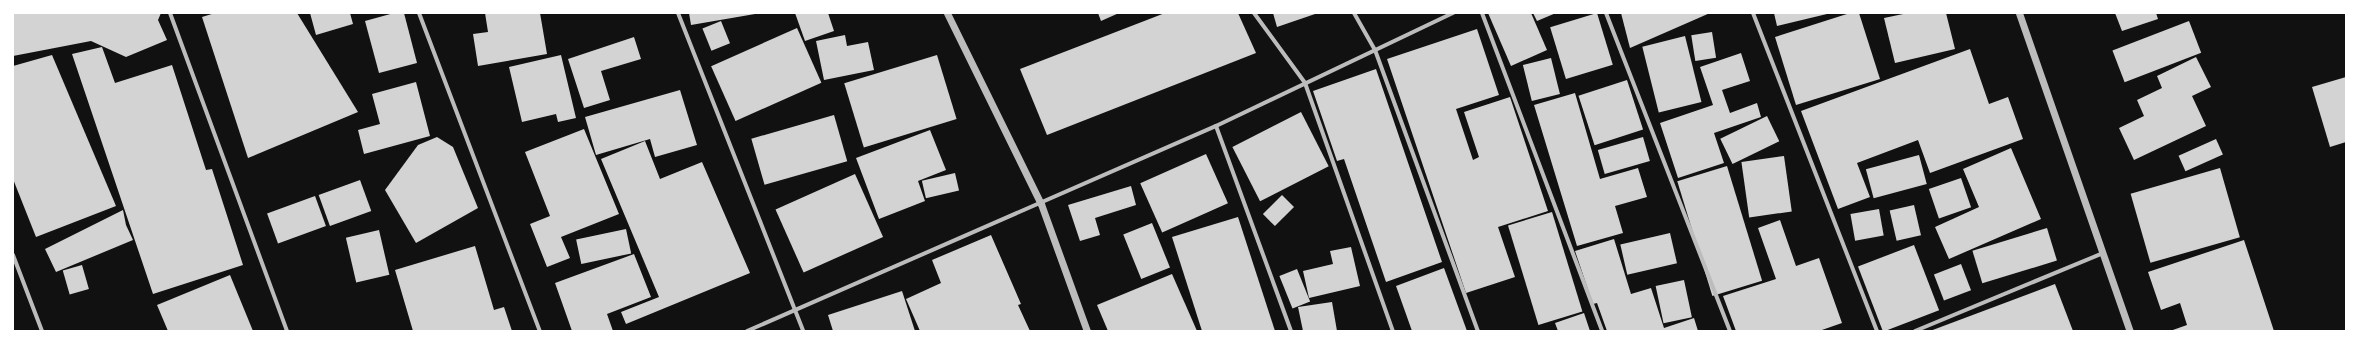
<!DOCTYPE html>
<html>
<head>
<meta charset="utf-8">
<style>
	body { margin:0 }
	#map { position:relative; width:2359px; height:344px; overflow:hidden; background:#111; font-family:"Exo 2",sans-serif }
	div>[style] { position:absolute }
	.building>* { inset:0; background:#d3d3d3; transform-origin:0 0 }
	.minor>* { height:4px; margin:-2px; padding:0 2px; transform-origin:2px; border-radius:2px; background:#bcbcbc }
	.tertiary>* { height:7px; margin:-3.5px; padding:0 3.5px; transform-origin:3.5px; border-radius:3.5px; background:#bcbcbc }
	span { translate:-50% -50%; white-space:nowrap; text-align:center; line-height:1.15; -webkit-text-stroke:3px #fff; paint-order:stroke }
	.frame { position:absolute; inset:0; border:14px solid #fff; pointer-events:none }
</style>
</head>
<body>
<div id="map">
	<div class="building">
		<div style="clip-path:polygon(16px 13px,161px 13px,158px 20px,167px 40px,126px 57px,91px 41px,13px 56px,13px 14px)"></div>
		<div style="clip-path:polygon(215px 13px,297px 13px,358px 112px,248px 158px,202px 17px)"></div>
		<div style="clip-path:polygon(310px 13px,350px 13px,353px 24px,316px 35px)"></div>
		<div style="clip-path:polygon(394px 13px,404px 13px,417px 63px,379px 73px,365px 21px)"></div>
		<div style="clip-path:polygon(485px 13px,540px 13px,547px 54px,478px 66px,473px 34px,488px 32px)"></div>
		<div style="clip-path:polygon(689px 13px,755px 13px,755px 14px,691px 25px)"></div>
		<div style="clip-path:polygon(795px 13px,828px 13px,834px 31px,805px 41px)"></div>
		<div style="clip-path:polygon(1098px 13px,1119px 13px,1101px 21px)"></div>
		<div style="clip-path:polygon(1165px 13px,1238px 13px,1256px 53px,1047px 135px,1020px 69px)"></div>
		<div style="clip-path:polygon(1273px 13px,1318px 13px,1277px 27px)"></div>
		<div style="clip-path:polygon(1488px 13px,1531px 13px,1547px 50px,1511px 66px)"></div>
		<div style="clip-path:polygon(1533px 13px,1556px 13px,1537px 21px)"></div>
		<div style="left:1597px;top:13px;width:54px;height:49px;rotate:73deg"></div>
		<div style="clip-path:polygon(1621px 13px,1710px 13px,1630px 48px)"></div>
		<div style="clip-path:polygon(1774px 13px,1827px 13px,1827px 14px,1777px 26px)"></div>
		<div style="clip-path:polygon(1850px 13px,1859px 13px,1880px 79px,1796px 105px,1775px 37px)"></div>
		<div style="clip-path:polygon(1908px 13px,1946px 13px,1955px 49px,1895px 63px,1884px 18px)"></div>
		<div style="clip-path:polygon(2115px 13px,2156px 13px,2158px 19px,2122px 31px)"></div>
		<div style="left:721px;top:21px;width:24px;height:20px;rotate:68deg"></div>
		<div style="left:2189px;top:21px;width:34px;height:82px;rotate:69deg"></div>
		<div style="left:797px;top:28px;width:60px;height:94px;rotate:66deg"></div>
		<div style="clip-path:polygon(1477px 29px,1499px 95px,1456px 109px,1473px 160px,1479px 157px,1464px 112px,1510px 97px,1548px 211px,1498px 227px,1515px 277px,1466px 293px,1387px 59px)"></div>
		<div style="left:1712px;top:32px;width:26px;height:21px;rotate:81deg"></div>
		<div style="clip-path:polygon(845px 35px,847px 46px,868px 42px,874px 70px,824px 80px,816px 41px)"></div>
		<div style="left:1685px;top:36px;width:68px;height:44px;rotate:76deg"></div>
		<div style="clip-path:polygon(634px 37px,641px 59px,601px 71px,610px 100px,584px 108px,568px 59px)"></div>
		<div style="clip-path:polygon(102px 47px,115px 83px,172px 65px,206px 170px,212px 169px,243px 265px,153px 294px,72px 54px)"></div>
		<div style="clip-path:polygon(1970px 49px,1989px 104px,2008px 97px,2023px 139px,1930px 173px,1918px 140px,1857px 163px,1870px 197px,1838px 209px,1801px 111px)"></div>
		<div style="clip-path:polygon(1741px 53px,1750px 81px,1722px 90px,1730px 113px,1757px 103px,1761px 117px,1714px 133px,1724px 163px,1678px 178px,1660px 123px,1713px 105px,1700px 67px)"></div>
		<div style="clip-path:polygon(52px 55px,116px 206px,36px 237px,13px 179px,13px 66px)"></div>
		<div style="clip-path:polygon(561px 55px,576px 118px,558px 122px,556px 114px,522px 122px,509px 67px)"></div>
		<div style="left:937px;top:55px;width:67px;height:97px;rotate:73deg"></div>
		<div style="clip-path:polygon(2196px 57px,2211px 87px,2192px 96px,2206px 126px,2134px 160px,2119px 128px,2144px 116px,2137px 100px,2162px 88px,2157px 76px)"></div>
		<div style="left:1551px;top:58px;width:37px;height:29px;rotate:76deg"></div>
		<div style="clip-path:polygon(1376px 69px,1442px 262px,1386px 282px,1344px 159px,1337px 161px,1313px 91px)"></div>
		<div style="clip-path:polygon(2346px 77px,2346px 142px,2330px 147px,2312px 87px)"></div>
		<div style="left:1627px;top:80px;width:52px;height:51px;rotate:72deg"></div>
		<div style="clip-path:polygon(416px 82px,430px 136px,364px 154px,358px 130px,380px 124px,372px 94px)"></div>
		<div style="clip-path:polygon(680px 90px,697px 145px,655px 157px,650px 139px,596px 155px,585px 117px)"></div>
		<div style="clip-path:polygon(1575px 93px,1600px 179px,1638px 168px,1647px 197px,1615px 206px,1623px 233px,1577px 246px,1534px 105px)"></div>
		<div style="left:1301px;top:112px;width:61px;height:77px;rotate:63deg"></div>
		<div style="left:834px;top:115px;width:48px;height:86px;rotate:74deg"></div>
		<div style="left:1767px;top:116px;width:28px;height:52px;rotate:64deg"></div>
		<div style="clip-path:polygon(584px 129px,619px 214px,561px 237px,570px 258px,547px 267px,530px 224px,550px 216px,525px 152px)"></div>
		<div style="clip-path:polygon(930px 130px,946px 170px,918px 181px,925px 201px,879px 219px,856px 158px)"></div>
		<div style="clip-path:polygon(437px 137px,453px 147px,478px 208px,416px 243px,385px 190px,418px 145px)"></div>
		<div style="left:1643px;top:137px;width:25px;height:47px;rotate:74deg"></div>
		<div style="left:2216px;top:139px;width:17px;height:41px;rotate:66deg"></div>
		<div style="clip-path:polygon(645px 141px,660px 179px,702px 162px,750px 273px,626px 324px,621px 312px,659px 297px,601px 159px)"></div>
		<div style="clip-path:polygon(2011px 148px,2041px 219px,1949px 259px,1935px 227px,1979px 207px,1963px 169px)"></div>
		<div style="left:1206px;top:154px;width:54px;height:72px;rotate:66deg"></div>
		<div style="left:1919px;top:155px;width:30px;height:55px;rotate:75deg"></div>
		<div style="left:1784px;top:156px;width:56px;height:43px;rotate:82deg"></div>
		<div style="left:1727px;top:166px;width:120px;height:52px;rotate:73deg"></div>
		<div style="left:2220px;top:168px;width:72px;height:93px;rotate:74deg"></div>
		<div style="left:955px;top:173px;width:18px;height:34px;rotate:77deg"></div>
		<div style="left:855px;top:174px;width:69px;height:87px;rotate:66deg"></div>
		<div style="left:1961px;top:178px;width:31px;height:34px;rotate:71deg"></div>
		<div style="left:360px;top:180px;width:33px;height:44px;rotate:70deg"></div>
		<div style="clip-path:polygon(1131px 186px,1136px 205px,1095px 218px,1100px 235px,1080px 241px,1068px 205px)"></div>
		<div style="left:1282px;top:195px;width:17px;height:27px;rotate:45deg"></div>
		<div style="left:315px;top:196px;width:32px;height:51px;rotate:70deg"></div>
		<div style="left:1914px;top:205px;width:31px;height:25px;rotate:77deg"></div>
		<div style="left:1879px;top:209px;width:27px;height:29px;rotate:80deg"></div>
		<div style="clip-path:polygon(123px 210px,126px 225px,133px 240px,56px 272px,45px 249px)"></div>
		<div style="left:1552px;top:212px;width:104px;height:46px;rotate:73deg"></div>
		<div style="clip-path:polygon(1238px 217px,1275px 331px,1202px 331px,1172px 237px)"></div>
		<div style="clip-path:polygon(1780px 220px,1796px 266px,1819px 258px,1842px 323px,1819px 331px,1736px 331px,1723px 296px,1776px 279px,1758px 228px)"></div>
		<div style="left:1152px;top:223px;width:48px;height:31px;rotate:68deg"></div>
		<div style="left:2047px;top:228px;width:34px;height:78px;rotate:73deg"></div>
		<div style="left:626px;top:229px;width:25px;height:51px;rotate:78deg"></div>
		<div style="left:379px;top:230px;width:46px;height:34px;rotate:77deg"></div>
		<div style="left:1670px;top:233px;width:31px;height:51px;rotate:77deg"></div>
		<div style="clip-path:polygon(991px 235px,1021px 304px,1018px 305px,1030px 331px,920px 331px,906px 299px,941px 283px,932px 260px)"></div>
		<div style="clip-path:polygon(1614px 239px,1631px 294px,1651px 288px,1664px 328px,1694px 318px,1698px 331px,1607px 331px,1597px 303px,1593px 304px,1575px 251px)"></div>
		<div style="clip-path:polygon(2244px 240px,2274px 331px,2170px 331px,2187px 325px,2180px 303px,2161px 310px,2148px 272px)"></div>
		<div style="left:1914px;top:245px;width:70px;height:60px;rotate:69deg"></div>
		<div style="clip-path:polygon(475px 246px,494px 310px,504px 307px,512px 331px,413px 331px,395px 270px)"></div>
		<div style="clip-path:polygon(1351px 247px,1360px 286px,1309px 298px,1303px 271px,1333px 264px,1330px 251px)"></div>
		<div style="clip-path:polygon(634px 254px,651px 297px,607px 314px,613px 331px,572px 331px,555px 283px)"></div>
		<div style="left:1961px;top:264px;width:28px;height:29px;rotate:69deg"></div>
		<div style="left:82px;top:265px;width:25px;height:20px;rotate:74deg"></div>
		<div style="clip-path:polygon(1444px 268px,1467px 331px,1412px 331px,1396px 286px)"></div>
		<div style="left:1297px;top:269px;width:35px;height:19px;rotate:68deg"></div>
		<div style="clip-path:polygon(1172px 274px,1197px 331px,1108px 331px,1097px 305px)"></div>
		<div style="clip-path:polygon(230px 275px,253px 331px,168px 331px,157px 305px)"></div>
		<div style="left:1684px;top:280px;width:38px;height:29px;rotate:78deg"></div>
		<div style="clip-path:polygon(2055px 284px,2073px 331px,1930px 331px)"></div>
		<div style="clip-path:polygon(902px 291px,915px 331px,833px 331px,828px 315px)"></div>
		<div style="clip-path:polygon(1332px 302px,1337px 331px,1303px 331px,1298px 307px)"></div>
		<div style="clip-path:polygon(1584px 313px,1590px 331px,1558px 331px,1555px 323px)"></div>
	</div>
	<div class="minor">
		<div style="left:170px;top:13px;width:339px;rotate:69.8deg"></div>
		<div style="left:419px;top:13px;width:340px;rotate:69.2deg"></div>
		<div style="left:678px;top:13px;width:342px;rotate:68.5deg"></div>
		<div style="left:1254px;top:13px;width:87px;rotate:53.9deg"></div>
		<div style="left:1305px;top:83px;width:263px;rotate:70.5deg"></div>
		<div style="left:1354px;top:13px;width:43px;rotate:60.4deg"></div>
		<div style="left:1375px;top:50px;width:299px;rotate:69.9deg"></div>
		<div style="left:1482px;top:13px;width:340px;rotate:69.3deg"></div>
		<div style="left:1606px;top:13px;width:341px;rotate:68.7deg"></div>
		<div style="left:1753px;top:13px;width:341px;rotate:68.7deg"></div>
		<div style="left:1216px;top:126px;width:218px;rotate:69.9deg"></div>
		<div style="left:13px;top:255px;width:81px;rotate:69.1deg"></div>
		<div style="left:747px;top:331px;width:512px;rotate:-23.61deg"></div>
		<div style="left:1216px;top:126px;width:263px;rotate:-25.5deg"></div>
		<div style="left:1915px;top:331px;width:204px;rotate:-22.5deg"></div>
	</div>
	<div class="tertiary">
		<div style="left:947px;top:13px;width:213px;rotate:63.8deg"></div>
		<div style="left:1041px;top:204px;width:135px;rotate:70.1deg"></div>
		<div style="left:2019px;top:13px;width:337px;rotate:70.8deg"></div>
	</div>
	<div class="frame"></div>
</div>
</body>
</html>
